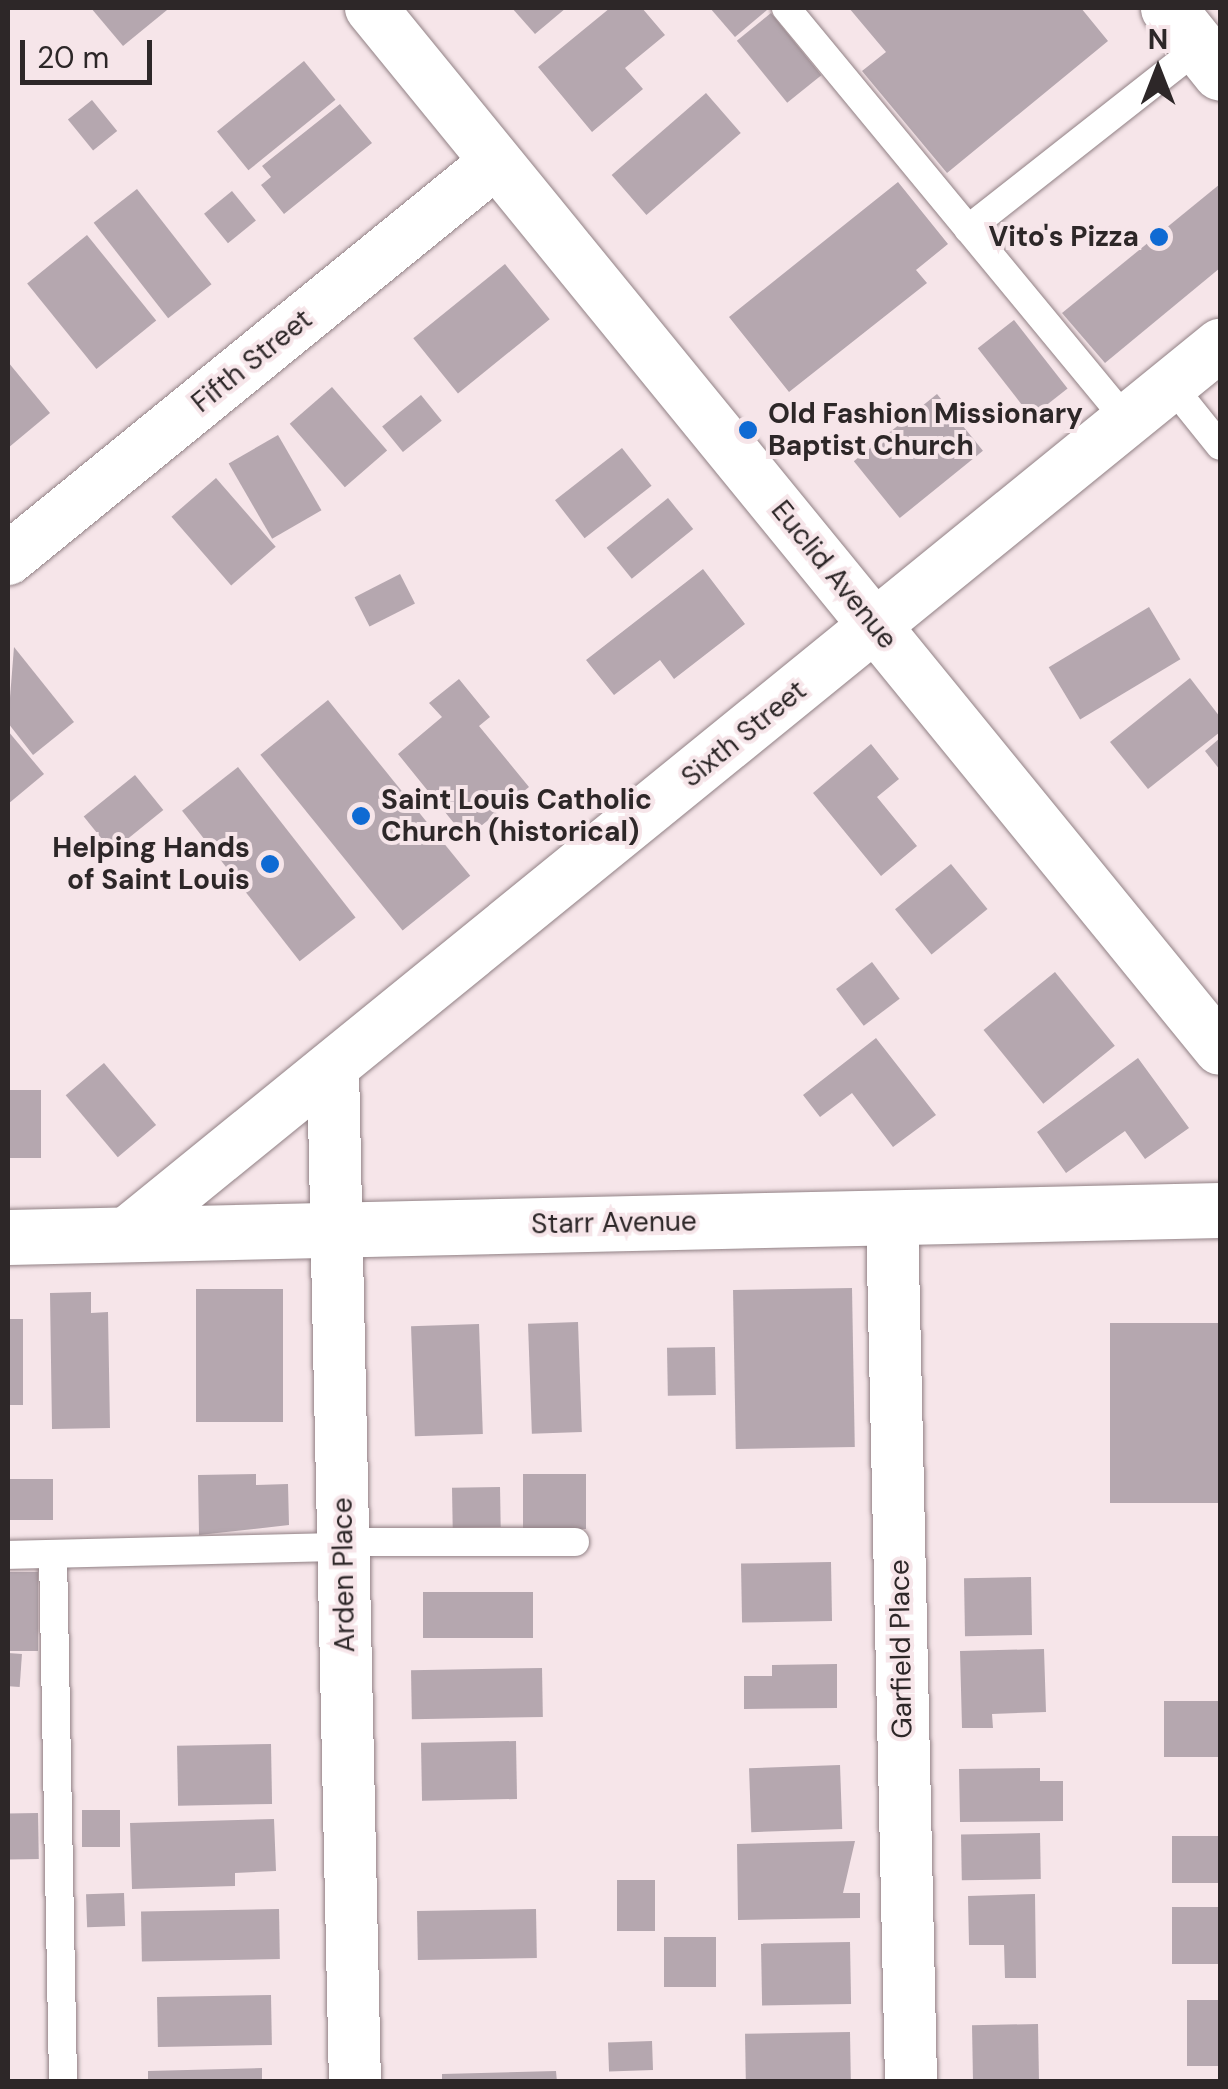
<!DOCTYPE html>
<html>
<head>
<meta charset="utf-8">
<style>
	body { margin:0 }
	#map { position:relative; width:1228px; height:2089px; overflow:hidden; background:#f6e5e9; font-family:"DM Sans",sans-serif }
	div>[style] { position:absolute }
	.building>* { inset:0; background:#b5a7af; transform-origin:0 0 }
	.roads { filter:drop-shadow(0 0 2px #918185) drop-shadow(0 0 2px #918185) }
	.service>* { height:28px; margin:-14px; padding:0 14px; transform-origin:14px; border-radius:14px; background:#fff }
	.minor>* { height:52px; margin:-26px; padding:0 26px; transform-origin:26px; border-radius:26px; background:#fff }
	.tertiary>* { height:55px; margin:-27.5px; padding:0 27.5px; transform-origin:27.5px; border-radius:27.5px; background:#fff }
	.secondary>* { height:55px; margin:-27.5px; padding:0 27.5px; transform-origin:27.5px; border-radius:27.5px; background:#fff }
	.dots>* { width:28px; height:28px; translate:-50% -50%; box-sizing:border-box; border:5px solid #f6e5e9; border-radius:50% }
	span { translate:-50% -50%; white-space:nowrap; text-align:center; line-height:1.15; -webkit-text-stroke:8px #f6e5e9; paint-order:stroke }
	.poi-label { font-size:28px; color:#2d2728; font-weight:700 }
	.right { translate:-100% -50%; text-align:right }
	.left { translate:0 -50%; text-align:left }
	.street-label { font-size:28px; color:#2d2728 }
	.frame { position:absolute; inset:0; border:10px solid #2d2728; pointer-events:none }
	.north { position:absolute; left:1108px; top:20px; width:100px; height:100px; -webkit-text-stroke:8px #f6e5e9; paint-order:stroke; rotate:0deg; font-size:28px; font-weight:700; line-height:40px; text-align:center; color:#2d2728 }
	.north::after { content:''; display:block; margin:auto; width:35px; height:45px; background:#2d2728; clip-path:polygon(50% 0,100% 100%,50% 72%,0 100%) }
	.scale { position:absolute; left:20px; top:40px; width:132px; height:45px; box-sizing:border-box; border:5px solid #2d2728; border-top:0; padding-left:12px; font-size:30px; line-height:35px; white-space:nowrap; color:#2d2728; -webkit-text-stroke:8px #f6e5e9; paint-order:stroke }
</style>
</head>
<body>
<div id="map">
	<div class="building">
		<div style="clip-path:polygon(91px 8px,164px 8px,167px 10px,123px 46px)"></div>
		<div style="clip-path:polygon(512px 8px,566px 8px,535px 34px)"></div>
		<div style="clip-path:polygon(610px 8px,642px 8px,665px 35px,625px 68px,643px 89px,592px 132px,538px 67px)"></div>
		<div style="clip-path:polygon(710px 8px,765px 8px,767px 10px,735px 37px)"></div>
		<div style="clip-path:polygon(849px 8px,1081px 8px,1108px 41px,947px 173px,862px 71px,886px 52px)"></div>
		<div style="left:771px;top:13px;width:80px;height:44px;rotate:51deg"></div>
		<div style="left:304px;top:61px;width:50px;height:112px;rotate:51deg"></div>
		<div style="left:706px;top:93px;width:53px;height:125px;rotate:49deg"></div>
		<div style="left:92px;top:100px;width:40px;height:31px;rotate:51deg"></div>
		<div style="clip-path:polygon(340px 104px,372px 143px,284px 214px,261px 185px,271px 177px,262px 166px)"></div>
		<div style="clip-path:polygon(898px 182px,948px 244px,916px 270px,927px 283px,789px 392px,729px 317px)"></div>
		<div style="clip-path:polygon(1220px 184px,1220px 268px,1105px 363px,1062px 313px)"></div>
		<div style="left:137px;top:189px;width:121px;height:55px;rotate:52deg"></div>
		<div style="left:232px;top:191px;width:38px;height:36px;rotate:51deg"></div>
		<div style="left:87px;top:235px;width:110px;height:77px;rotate:51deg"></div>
		<div style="left:505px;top:264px;width:71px;height:118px;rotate:51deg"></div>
		<div style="left:1014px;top:320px;width:87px;height:46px;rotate:52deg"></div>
		<div style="clip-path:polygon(8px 362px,50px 413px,8px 448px)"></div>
		<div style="left:332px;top:387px;width:84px;height:56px;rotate:49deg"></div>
		<div style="left:937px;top:394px;width:73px;height:107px;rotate:51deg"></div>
		<div style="left:421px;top:395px;width:33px;height:50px;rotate:51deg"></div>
		<div style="left:278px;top:435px;width:87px;height:57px;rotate:60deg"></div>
		<div style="left:622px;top:448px;width:48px;height:85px;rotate:52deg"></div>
		<div style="left:216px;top:478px;width:91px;height:59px;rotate:49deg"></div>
		<div style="left:668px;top:498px;width:40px;height:79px;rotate:51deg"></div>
		<div style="clip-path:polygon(703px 569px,745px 624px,674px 679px,660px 660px,614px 695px,586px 660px)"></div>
		<div style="left:400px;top:574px;width:33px;height:51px;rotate:63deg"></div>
		<div style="left:1149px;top:607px;width:61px;height:117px;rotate:59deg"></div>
		<div style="clip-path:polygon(14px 647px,74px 722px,33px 755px,8px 723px)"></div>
		<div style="clip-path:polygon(1190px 678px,1220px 717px,1220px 732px,1148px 789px,1110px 742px)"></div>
		<div style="clip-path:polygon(459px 679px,490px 717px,479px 726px,529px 787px,466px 838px,398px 754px,442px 717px,429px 703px)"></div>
		<div style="left:328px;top:700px;width:226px;height:87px;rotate:51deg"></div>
		<div style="clip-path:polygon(8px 731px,44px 774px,8px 804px)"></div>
		<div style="clip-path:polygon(1220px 738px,1220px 770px,1205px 751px)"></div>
		<div style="clip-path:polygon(871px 744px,899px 779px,877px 797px,917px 846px,881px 876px,813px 793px)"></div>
		<div style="left:238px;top:767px;width:191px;height:71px;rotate:52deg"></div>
		<div style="left:135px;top:775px;width:45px;height:66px;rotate:51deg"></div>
		<div style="left:951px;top:864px;width:58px;height:72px;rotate:51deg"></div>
		<div style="left:872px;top:962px;width:46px;height:45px;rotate:53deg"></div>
		<div style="left:1055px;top:972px;width:95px;height:92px;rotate:51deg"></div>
		<div style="clip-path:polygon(876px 1038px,936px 1115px,893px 1147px,852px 1093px,820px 1117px,803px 1095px)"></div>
		<div style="clip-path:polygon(1138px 1058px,1189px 1128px,1145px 1159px,1125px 1131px,1066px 1173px,1037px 1132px)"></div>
		<div style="left:104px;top:1063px;width:81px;height:50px;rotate:50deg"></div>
		<div style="left:8px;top:1090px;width:33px;height:68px"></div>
		<div style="left:852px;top:1288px;width:159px;height:119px;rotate:89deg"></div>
		<div style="left:283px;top:1289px;width:133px;height:87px;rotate:90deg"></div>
		<div style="clip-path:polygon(91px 1292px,91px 1313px,108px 1312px,110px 1428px,52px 1429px,50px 1293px)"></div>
		<div style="left:8px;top:1319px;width:15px;height:86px"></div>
		<div style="left:578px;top:1322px;width:110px;height:50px;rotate:88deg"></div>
		<div style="left:1220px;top:1323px;width:180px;height:110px;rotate:90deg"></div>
		<div style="left:479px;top:1324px;width:110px;height:68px;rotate:88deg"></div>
		<div style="left:715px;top:1347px;width:48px;height:48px;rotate:89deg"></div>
		<div style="clip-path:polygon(256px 1474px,256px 1485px,288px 1484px,289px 1525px,199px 1535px,198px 1475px)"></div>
		<div style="left:523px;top:1474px;width:63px;height:55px"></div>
		<div style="left:8px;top:1479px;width:45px;height:41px"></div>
		<div style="left:500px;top:1487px;width:40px;height:48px;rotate:89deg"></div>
		<div style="left:831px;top:1562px;width:59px;height:90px;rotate:89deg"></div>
		<div style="left:8px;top:1572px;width:30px;height:79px"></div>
		<div style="left:1031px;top:1577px;width:58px;height:67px;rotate:89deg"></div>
		<div style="left:533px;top:1592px;width:46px;height:110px;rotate:90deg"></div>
		<div style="clip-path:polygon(1044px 1649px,1046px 1712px,992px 1714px,993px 1728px,962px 1728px,960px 1651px)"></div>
		<div style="left:8px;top:1653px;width:14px;height:33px;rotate:4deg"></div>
		<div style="clip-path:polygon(837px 1664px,837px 1708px,744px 1709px,744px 1676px,772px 1676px,772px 1665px)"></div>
		<div style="left:542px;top:1668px;width:49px;height:131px;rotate:89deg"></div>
		<div style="left:1220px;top:1701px;width:56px;height:56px;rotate:90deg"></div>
		<div style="left:516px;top:1741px;width:58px;height:95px;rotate:89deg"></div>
		<div style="left:271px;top:1744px;width:60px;height:94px;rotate:89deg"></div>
		<div style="left:840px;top:1765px;width:64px;height:91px;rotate:88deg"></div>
		<div style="clip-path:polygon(1040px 1768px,1040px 1781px,1063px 1781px,1063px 1821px,960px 1822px,959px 1769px)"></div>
		<div style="left:82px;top:1810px;width:38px;height:37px"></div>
		<div style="left:38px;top:1813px;width:46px;height:30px;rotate:89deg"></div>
		<div style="clip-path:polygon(274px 1819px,276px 1871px,235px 1873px,235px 1886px,132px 1889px,130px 1823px)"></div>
		<div style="left:1040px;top:1833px;width:46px;height:79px;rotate:89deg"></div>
		<div style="left:1172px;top:1836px;width:48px;height:47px"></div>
		<div style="clip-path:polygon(855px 1841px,843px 1893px,860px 1893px,860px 1918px,738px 1920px,737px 1844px)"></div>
		<div style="left:617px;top:1880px;width:38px;height:51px"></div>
		<div style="left:124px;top:1893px;width:33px;height:38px;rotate:88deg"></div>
		<div style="clip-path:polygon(1035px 1894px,1036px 1978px,1005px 1978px,1004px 1945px,969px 1945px,968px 1896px)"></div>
		<div style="left:1220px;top:1907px;width:57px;height:48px;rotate:90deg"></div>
		<div style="left:279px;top:1909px;width:50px;height:138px;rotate:89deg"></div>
		<div style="left:536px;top:1909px;width:49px;height:119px;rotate:89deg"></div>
		<div style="left:716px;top:1937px;width:50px;height:52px;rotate:90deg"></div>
		<div style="left:850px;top:1942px;width:62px;height:89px;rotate:89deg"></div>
		<div style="left:271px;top:1995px;width:50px;height:114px;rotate:89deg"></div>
		<div style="left:1187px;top:2000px;width:33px;height:66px"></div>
		<div style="left:1038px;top:2024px;width:58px;height:66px;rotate:89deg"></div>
		<div style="left:850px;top:2032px;width:50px;height:105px;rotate:89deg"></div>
		<div style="left:652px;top:2041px;width:29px;height:44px;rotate:88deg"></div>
		<div style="clip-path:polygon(262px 2068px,262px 2082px,148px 2082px,148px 2071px)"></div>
		<div style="clip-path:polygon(556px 2071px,557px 2082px,442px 2082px,442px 2074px)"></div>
	</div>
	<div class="roads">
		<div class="service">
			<div style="left:786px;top:8px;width:536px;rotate:50.45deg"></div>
			<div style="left:968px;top:229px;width:294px;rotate:-38.2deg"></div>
			<div style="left:1171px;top:385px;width:78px;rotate:51.2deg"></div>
			<div style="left:343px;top:1542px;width:232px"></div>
			<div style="left:53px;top:1554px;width:528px;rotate:88.91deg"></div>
			<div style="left:8px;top:1555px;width:335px;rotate:-1.4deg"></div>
		</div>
		<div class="minor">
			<div style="left:371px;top:8px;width:1343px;rotate:50.8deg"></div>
			<div style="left:8px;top:559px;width:629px;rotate:-39.13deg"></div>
			<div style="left:333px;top:1069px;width:1013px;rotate:88.76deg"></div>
			<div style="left:892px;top:1217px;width:865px;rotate:88.74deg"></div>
			<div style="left:126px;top:1234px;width:1410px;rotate:-39.1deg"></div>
		</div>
		<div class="tertiary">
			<div style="left:1168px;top:8px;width:83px;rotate:51.3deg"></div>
		</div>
		<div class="secondary">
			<div style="left:8px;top:1237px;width:1212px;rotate:-1.28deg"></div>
		</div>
	</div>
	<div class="dots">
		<div style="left:1159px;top:237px;background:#0f6ad3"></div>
		<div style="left:748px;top:430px;background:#0f6ad3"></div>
		<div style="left:361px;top:816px;background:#0f6ad3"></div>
		<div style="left:270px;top:864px;background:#0f6ad3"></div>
	</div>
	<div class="poi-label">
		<span class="right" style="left:1139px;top:237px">Vito's Pizza</span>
		<span class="left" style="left:768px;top:430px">Old Fashion Missionary<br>Baptist Church</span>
		<span class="left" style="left:381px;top:816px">Saint Louis Catholic<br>Church (historical)</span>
		<span class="right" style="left:250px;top:864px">Helping Hands<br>of Saint Louis</span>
	</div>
	<div class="street-label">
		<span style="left:252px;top:361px;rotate:-39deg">Fifth Street</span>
		<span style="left:834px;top:575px;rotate:51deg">Euclid Avenue</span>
		<span style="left:744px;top:734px;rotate:-39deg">Sixth Street</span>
		<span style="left:614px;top:1223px;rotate:-1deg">Starr Avenue</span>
		<span style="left:344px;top:1575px;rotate:-91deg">Arden Place</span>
		<span style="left:901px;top:1649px;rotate:-91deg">Garfield Place</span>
	</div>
	<div class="frame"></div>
	<div class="north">N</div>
	<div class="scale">20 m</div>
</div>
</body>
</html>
